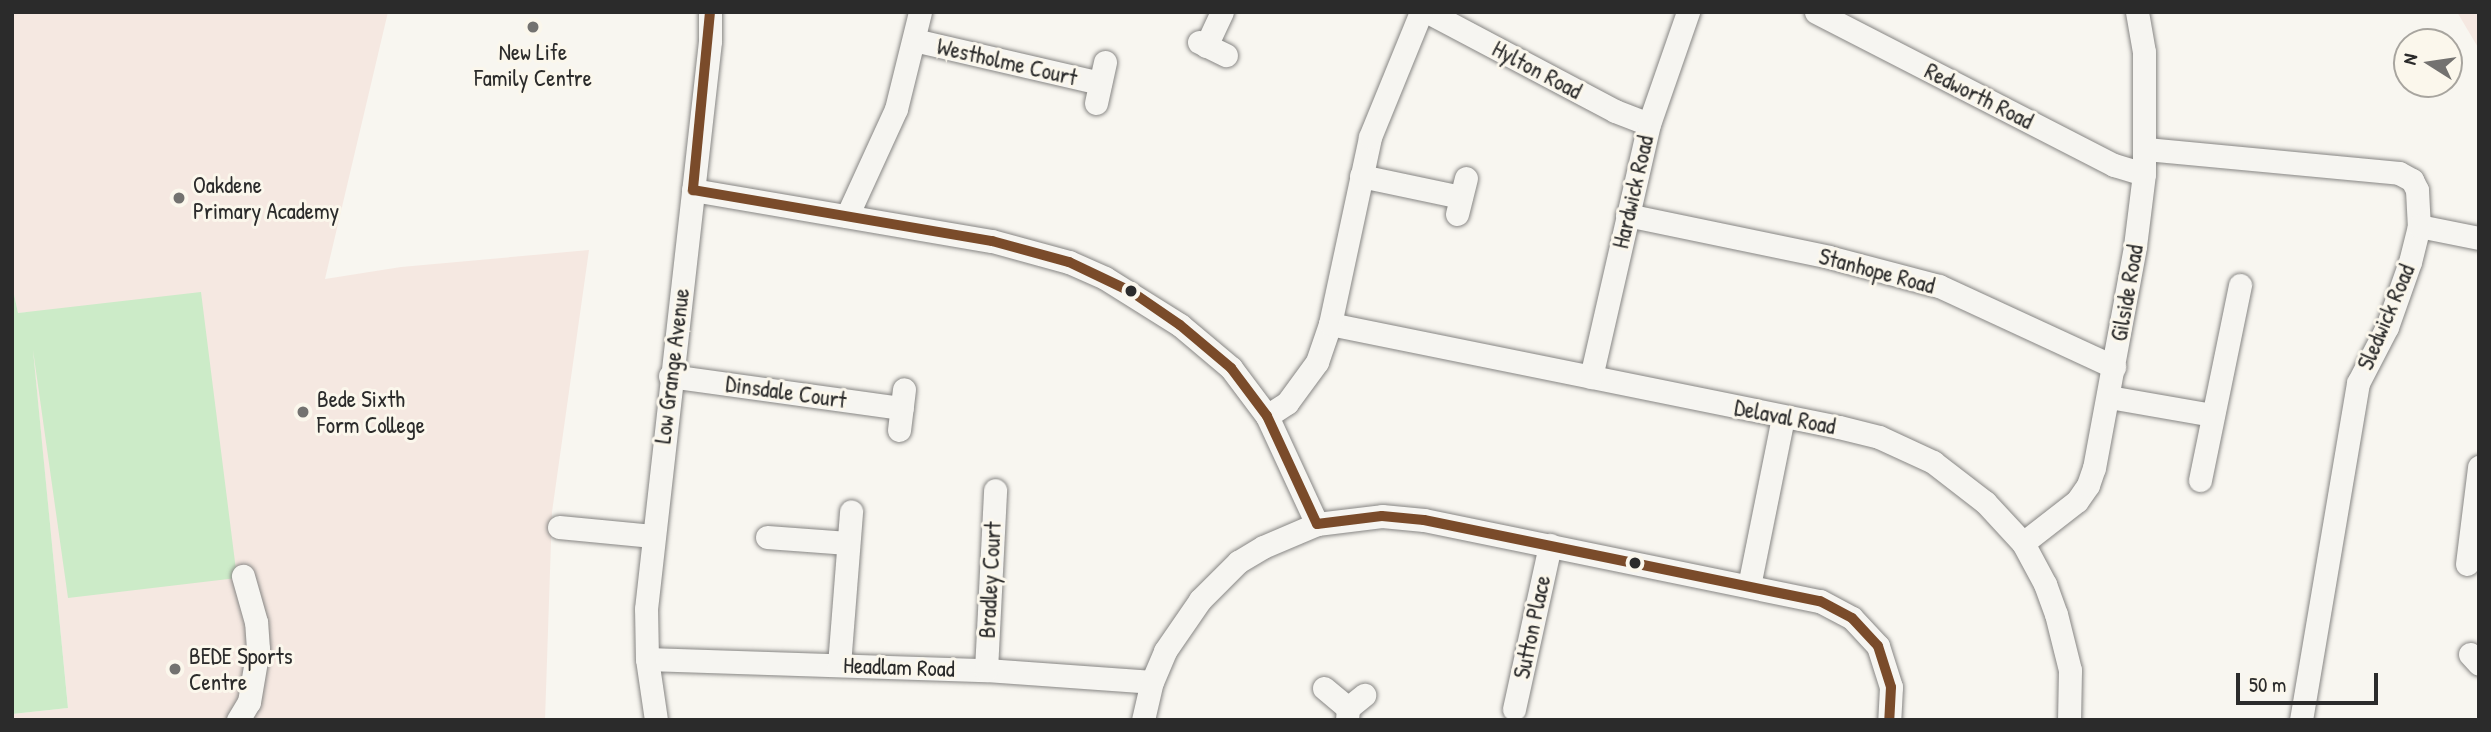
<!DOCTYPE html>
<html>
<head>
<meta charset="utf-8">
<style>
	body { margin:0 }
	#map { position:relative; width:2491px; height:732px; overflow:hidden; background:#f8f6f0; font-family:"Patrick Hand",sans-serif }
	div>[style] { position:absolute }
	.built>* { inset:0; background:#f5e8e1 }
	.green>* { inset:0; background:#ccebc8 }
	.roads { filter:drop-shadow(0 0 2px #878684) drop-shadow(0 0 2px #878684) }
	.minor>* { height:23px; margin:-11.5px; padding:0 11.5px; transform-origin:11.5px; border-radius:11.5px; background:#f6f5f1 }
	.bus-1>* { height:10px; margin:-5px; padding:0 5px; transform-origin:5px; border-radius:5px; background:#7a4b2a }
	.dots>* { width:19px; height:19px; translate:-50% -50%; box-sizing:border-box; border:4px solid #fbf7ec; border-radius:50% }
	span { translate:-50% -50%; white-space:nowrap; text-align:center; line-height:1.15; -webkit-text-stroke:6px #fbf7ec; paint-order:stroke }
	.poi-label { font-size:23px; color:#2b2b2b }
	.left { translate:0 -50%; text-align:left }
	.street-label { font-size:23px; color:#2b2b2b }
	.frame { position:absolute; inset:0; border:14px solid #2b2b2b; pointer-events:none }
	.north { position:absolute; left:2393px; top:28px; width:70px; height:70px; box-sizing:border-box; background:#fbf7ec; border:2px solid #a8a59f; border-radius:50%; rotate:282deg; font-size:19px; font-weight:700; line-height:28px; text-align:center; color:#2b2b2b }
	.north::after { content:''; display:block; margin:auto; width:24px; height:32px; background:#737270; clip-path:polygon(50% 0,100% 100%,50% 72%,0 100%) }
	.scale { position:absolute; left:2236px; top:673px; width:142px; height:32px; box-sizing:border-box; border:4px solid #2b2b2b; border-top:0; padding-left:9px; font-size:21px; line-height:24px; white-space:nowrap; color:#2b2b2b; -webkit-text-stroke:5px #fbf7ec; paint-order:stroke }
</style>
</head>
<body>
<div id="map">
	<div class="built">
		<div style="clip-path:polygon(12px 12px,388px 12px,325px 279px,401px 267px,589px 250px,552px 512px,545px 720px,12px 720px,12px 714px,68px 708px,29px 312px,18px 313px,12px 285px)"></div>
		<div style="clip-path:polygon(2457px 12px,2479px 12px,2479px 49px)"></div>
	</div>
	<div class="green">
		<div style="clip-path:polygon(12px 285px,18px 313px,201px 292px,237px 578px,68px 598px,33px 350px,68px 708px,12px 714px)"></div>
	</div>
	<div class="roads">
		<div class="minor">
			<div style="left:1428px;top:12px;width:212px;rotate:27.9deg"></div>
			<div style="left:1615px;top:111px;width:36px;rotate:21deg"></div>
			<div style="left:1816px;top:12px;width:335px;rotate:27.2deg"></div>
			<div style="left:2114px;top:165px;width:31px;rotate:17deg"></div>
			<div style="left:914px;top:40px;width:191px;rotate:13deg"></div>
			<div style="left:1199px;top:42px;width:30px;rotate:26deg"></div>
			<div style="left:1206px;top:46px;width:38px;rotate:-65deg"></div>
			<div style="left:1096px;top:103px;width:42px;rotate:-77.6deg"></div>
			<div style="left:2146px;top:149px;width:254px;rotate:5.4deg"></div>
			<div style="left:2399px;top:173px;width:15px;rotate:28deg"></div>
			<div style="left:2412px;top:180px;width:11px;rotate:63deg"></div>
			<div style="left:2417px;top:190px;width:36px;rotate:87deg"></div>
			<div style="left:2419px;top:226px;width:37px;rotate:104deg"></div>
			<div style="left:2410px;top:262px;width:69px;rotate:109.5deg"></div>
			<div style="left:2387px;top:327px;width:63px;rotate:117.4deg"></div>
			<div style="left:2358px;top:383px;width:342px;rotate:99.6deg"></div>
			<div style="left:1361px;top:176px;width:102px;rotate:11.9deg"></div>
			<div style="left:693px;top:190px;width:303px;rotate:9.7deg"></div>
			<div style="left:992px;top:241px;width:80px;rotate:15.3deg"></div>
			<div style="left:1069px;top:262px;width:39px;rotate:24deg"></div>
			<div style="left:1105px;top:278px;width:89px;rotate:32.1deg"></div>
			<div style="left:1180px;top:325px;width:67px;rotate:40.1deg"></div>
			<div style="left:1231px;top:368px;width:60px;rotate:53.1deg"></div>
			<div style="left:1267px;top:416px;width:119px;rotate:65.2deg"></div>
			<div style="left:1457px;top:214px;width:37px;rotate:-76deg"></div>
			<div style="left:1627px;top:215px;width:206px;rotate:11.7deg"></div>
			<div style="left:1829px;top:257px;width:114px;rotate:14.8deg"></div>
			<div style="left:1939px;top:286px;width:193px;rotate:24.8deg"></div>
			<div style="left:847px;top:216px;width:118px;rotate:-65.4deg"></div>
			<div style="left:896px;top:109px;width:100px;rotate:-76.1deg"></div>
			<div style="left:2419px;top:226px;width:61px;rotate:11.3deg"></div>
			<div style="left:1330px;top:324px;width:519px;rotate:11.44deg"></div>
			<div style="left:1839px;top:427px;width:41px;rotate:14deg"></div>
			<div style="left:1879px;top:437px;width:60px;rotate:24.8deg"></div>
			<div style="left:1933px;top:462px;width:66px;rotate:37.6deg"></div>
			<div style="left:1985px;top:502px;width:56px;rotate:47.2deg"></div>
			<div style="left:2023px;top:543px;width:47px;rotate:61.8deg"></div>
			<div style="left:2045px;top:584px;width:32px;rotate:70deg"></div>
			<div style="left:2056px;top:614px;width:58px;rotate:76deg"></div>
			<div style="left:2070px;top:670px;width:50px;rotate:91.1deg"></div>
			<div style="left:670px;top:376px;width:234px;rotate:7.9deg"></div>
			<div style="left:1591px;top:377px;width:260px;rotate:-77.1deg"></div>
			<div style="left:1649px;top:124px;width:119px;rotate:-70.8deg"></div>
			<div style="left:2109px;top:397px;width:105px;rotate:9.9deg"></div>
			<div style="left:1267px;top:416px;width:24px;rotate:-33deg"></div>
			<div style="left:1287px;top:403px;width:51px;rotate:-53.8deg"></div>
			<div style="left:1317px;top:362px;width:40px;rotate:-71.1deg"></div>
			<div style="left:1330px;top:324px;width:191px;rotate:-77.9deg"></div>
			<div style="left:1370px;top:137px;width:135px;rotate:-67.8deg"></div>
			<div style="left:899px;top:430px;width:41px;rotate:-83deg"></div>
			<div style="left:2200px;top:480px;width:199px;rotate:-78.4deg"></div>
			<div style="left:559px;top:527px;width:94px;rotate:5.5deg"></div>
			<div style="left:767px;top:537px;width:81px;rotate:4.2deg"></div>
			<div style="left:2023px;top:543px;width:68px;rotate:-37.9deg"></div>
			<div style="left:2077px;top:501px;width:19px;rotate:-55deg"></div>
			<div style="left:2088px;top:485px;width:18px;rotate:-71deg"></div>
			<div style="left:2094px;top:468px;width:226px;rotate:-79.5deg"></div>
			<div style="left:2135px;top:246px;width:73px;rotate:-82.9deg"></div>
			<div style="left:2144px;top:174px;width:122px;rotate:-90deg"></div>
			<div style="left:2144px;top:52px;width:41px;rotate:-99.9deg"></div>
			<div style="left:2467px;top:564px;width:98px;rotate:-82.9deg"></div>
			<div style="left:1749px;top:586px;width:172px;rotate:-78.6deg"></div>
			<div style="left:2470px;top:654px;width:13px;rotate:48deg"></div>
			<div style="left:647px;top:659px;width:339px;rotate:1.9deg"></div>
			<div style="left:986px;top:670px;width:166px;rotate:4.1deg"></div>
			<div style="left:839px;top:665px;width:154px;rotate:-85.5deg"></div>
			<div style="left:986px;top:670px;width:180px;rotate:-87.1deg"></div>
			<div style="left:1324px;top:688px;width:31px;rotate:40deg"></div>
			<div style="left:1514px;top:709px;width:168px;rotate:-77.6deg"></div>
			<div style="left:238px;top:720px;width:21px;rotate:-59deg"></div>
			<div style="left:249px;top:702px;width:54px;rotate:-80.4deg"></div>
			<div style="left:258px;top:649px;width:27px;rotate:-94deg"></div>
			<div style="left:256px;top:622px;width:48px;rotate:-105.8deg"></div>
			<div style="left:656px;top:720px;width:62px;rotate:-98.4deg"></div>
			<div style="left:647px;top:659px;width:50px;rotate:-91.1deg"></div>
			<div style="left:646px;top:609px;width:572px;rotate:-83.57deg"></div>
			<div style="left:710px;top:41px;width:29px;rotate:-90deg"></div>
			<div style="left:1143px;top:720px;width:39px;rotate:-77deg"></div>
			<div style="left:1152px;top:682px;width:34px;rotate:-67deg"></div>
			<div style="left:1165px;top:651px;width:62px;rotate:-55.5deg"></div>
			<div style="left:1200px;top:600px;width:54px;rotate:-45deg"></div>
			<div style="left:1238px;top:562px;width:29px;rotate:-31deg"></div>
			<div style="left:1263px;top:547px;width:59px;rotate:-23.1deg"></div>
			<div style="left:1317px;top:524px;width:65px;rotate:-7deg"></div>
			<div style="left:1382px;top:516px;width:42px;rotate:5.4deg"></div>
			<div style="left:1424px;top:520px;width:404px;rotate:11.6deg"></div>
			<div style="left:1820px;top:601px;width:36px;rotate:28deg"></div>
			<div style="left:1852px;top:618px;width:38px;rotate:47deg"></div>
			<div style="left:1878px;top:646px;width:43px;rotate:72.4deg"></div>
			<div style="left:1891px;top:687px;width:33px;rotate:93deg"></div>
			<div style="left:1347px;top:720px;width:12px;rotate:-85deg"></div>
			<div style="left:1348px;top:708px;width:21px;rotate:-39deg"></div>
		</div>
	</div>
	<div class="bus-1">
		<div style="left:710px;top:12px;width:179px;rotate:95.5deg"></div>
		<div style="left:693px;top:190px;width:303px;rotate:9.7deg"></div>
		<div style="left:992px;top:241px;width:80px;rotate:15.3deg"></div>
		<div style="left:1069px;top:262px;width:70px;rotate:25.5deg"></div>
		<div style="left:1132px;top:292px;width:58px;rotate:34.5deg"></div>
		<div style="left:1180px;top:325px;width:67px;rotate:40.1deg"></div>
		<div style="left:1231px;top:368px;width:60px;rotate:53.1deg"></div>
		<div style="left:1267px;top:416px;width:119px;rotate:65.2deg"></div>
		<div style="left:1317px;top:524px;width:65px;rotate:-7deg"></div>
		<div style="left:1382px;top:516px;width:42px;rotate:5.4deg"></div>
		<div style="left:1424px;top:520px;width:404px;rotate:11.6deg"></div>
		<div style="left:1820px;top:601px;width:36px;rotate:28deg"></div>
		<div style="left:1852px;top:618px;width:38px;rotate:47deg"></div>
		<div style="left:1878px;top:646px;width:43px;rotate:72.4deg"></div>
		<div style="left:1891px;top:687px;width:33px;rotate:93deg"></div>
	</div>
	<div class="dots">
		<div style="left:533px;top:27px;background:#737270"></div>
		<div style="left:179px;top:198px;background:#737270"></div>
		<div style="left:1131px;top:291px;background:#2b2b2b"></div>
		<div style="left:303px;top:412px;background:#737270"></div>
		<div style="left:1635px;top:563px;background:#2b2b2b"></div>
		<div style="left:175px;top:669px;background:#737270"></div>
	</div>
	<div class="poi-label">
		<span style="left:533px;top:65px">New Life<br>Family Centre</span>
		<span class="left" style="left:193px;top:198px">Oakdene<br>Primary Academy</span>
		<span class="left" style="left:317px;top:412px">Bede Sixth<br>Form College</span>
		<span class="left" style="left:189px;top:669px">BEDE Sports<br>Centre</span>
	</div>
	<div class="street-label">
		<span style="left:1007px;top:62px;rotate:13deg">Westholme Court</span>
		<span style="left:1537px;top:70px;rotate:28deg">Hylton Road</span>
		<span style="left:1979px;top:96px;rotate:27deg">Redworth Road</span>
		<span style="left:1633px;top:192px;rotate:-77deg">Hardwick Road</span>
		<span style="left:1877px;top:271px;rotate:15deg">Stanhope Road</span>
		<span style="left:2127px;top:293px;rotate:-80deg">Gilside Road</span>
		<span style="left:2386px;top:317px;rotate:-67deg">Sledwick Road</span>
		<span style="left:672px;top:366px;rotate:-83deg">Low Grange Avenue</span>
		<span style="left:786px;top:392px;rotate:8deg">Dinsdale Court</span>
		<span style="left:1785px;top:417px;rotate:11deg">Delaval Road</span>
		<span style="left:990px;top:580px;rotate:-87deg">Bradley Court</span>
		<span style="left:1532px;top:627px;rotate:-78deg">Sutton Place</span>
		<span style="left:899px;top:667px;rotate:2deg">Headlam Road</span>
	</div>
	<div class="frame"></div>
	<div class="north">N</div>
	<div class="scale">50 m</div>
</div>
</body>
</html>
